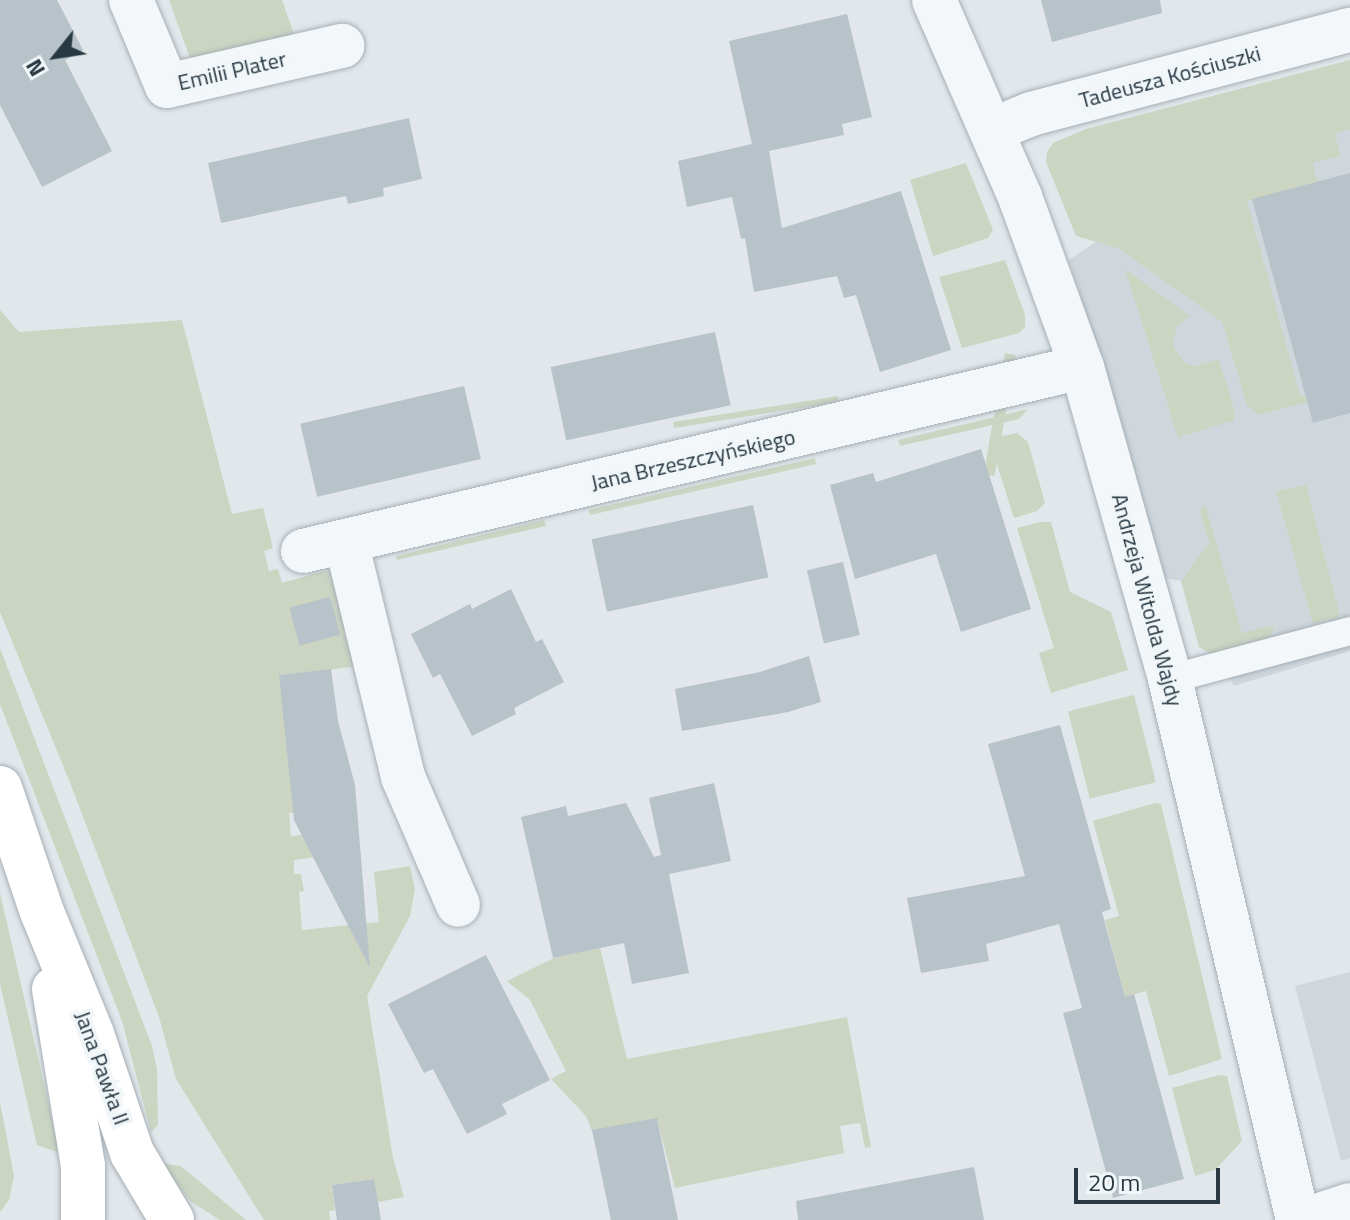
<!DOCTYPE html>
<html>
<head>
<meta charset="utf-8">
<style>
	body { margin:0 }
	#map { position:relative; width:1350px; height:1220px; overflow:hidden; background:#e1e7eb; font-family:"Titillium Web",sans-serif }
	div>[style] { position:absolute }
	.built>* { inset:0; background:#cfd7dd }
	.green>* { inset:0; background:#cbd5c2; transform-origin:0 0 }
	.building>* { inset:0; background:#b8c2c9; transform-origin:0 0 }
	.roads { filter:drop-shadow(0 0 2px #a6afb6) drop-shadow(0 0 2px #a6afb6) }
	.service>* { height:28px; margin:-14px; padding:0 14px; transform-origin:14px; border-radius:14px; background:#f4f7f9 }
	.minor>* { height:44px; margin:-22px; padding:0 22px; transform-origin:22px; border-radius:22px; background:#f4f7f9 }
	.tertiary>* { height:44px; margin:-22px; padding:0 22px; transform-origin:22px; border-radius:22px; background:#f4f7f9 }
	.secondary>* { height:44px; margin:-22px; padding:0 22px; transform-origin:22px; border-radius:22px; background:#fff }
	span { translate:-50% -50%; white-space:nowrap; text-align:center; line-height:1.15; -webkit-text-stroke:8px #f1f6f8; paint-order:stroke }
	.street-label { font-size:22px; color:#283944 }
	.north { position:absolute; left:16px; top:16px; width:80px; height:80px; -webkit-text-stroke:6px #f1f6f8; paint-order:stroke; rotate:240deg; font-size:22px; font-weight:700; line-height:32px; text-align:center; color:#283944 }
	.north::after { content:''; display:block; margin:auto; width:28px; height:36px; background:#283944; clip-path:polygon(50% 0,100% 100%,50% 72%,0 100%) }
	.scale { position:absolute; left:1074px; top:1168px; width:146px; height:36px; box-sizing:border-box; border:4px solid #283944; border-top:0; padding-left:10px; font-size:24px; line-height:28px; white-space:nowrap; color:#283944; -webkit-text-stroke:6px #f1f6f8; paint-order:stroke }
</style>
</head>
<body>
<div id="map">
	<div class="built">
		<div style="clip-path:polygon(1350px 72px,1350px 651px,1234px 686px,1181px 581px,1165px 578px,1122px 425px,1069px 260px)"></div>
		<div style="clip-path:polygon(1350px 972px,1350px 1158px,1341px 1161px,1295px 986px)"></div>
	</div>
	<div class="green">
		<div style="clip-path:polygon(169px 0,282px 0,294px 34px,190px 58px)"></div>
		<div style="clip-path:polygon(1350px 60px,1350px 129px,1335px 134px,1341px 156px,1313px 163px,1317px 182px,1247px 201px,1300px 396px,1305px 395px,1307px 402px,1259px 415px,1247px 405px,1222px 322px,1118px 248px,1076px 236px,1046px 162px,1047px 152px,1053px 143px,1086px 129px)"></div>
		<div style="clip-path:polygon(966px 163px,993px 230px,988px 238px,933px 256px,910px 180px)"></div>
		<div style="clip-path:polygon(1005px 260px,1025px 315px,1025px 327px,1019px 333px,962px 348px,939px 277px)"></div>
		<div style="clip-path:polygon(1125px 269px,1190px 316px,1177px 326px,1173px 342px,1176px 351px,1185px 363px,1194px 366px,1219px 359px,1235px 412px,1233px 421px,1178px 437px)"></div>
		<div style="clip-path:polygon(0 310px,19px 332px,182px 320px,232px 514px,263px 508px,273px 548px,264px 551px,269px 571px,278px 569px,282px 583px,324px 571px,335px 573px,361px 666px,279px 675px,311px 811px,289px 813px,291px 836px,314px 834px,317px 857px,294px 860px,294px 874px,301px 874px,304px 891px,299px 892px,302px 930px,379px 922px,374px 872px,410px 866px,415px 889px,410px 916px,367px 996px,393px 1158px,404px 1197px,378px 1202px,373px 1179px,332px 1185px,335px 1210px,329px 1211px,330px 1220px,264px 1220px,176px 1079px,159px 1017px,71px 785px,0 612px)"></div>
		<div style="left:1005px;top:353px;width:11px;height:123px;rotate:10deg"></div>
		<div style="left:838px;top:396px;width:6px;height:167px;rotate:81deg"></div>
		<div style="clip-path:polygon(1028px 409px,1019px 419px,900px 446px,898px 440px)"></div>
		<div style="clip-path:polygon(1017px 433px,1028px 442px,1045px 503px,1037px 511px,1014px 518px,989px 439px)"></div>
		<div style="clip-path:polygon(815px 458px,816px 464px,590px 515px,589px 510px)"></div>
		<div style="clip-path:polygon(1306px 485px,1339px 611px,1339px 617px,1313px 624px,1276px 491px)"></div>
		<div style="clip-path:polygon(1206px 507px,1242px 633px,1275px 625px,1268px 640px,1211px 654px,1199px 647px,1181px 581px,1209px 543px,1199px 509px)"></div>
		<div style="clip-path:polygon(544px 520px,546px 526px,397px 560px,396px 556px)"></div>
		<div style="clip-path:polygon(1040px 522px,1051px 522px,1070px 592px,1111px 612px,1128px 670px,1051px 693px,1039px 653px,1054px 648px,1017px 528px)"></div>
		<div style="clip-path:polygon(0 648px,152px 1046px,157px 1069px,158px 1125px,151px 1132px,122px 1021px,0 704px)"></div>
		<div style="left:1134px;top:695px;width:90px;height:68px;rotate:76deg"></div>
		<div style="clip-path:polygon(1155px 803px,1161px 804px,1222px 1059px,1169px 1076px,1146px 991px,1125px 997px,1105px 920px,1119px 916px,1093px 821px)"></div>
		<div style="clip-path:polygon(0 893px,60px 1153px,37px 1145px,0 984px)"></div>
		<div style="clip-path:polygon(600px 948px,627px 1059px,847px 1017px,871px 1147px,865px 1148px,860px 1123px,840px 1126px,844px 1153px,675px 1188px,657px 1119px,592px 1131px,586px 1116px,551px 1079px,566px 1071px,530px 1000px,507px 981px,556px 957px)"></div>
		<div style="clip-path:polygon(1219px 1075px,1227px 1076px,1242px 1141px,1215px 1170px,1195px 1176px,1172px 1088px)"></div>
		<div style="clip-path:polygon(0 1102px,14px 1176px,9px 1200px,0 1212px)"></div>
		<div style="clip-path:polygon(160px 1163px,181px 1166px,246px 1220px,220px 1220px,190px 1201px)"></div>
	</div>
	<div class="building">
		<div style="clip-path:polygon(0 0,57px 0,83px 50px,65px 60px,112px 151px,42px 187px,0 105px)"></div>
		<div style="clip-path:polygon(1041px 0,1160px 0,1162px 13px,1052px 42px)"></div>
		<div style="clip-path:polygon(847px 14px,872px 117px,842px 124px,844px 135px,769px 151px,782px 228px,901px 191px,951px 350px,880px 372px,856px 295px,844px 298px,837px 276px,754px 292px,745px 238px,741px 239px,732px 197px,687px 207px,678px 161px,752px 144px,729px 41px)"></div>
		<div style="clip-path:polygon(409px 118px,422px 179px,383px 188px,384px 196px,348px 204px,346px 196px,221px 223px,208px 163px)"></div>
		<div style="clip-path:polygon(1350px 173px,1350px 413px,1313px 423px,1252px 199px)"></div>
		<div style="left:715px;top:332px;width:75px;height:168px;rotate:78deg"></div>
		<div style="left:464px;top:386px;width:75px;height:168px;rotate:77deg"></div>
		<div style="clip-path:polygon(981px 449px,1031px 609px,961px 632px,936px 554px,855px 579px,830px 485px,873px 473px,876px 482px)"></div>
		<div style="left:753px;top:505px;width:74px;height:165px;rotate:78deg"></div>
		<div style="left:843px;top:562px;width:75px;height:37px;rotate:77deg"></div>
		<div style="clip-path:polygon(511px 589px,536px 642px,542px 639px,564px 682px,514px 708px,516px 714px,472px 736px,440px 674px,433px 678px,411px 634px,470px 604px,472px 609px)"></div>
		<div style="left:330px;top:597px;width:39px;height:42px;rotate:75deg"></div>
		<div style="clip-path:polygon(809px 656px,821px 702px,788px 712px,682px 731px,675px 689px,760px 672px)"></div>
		<div style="clip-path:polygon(331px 669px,338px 721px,355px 785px,370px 968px,294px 820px,279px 675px)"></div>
		<div style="clip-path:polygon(1060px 725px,1111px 909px,1102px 912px,1125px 997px,1134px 994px,1184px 1179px,1113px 1198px,1063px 1013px,1082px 1008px,1059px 924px,986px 944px,989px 961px,921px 973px,907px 898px,1025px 876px,988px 744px)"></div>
		<div style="clip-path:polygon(714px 783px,731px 861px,669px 874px,689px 973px,632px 984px,624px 943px,553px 958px,521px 817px,566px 806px,568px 816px,626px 803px,654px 857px,661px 855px,649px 798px)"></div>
		<div style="clip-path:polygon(486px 955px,550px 1080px,502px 1104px,507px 1114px,467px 1134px,433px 1069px,424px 1073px,388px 1004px)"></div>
		<div style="clip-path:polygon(657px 1118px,678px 1220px,611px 1220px,592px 1130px)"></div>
		<div style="clip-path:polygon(974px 1167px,984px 1220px,798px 1220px,796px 1201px)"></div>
		<div style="clip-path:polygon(374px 1179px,381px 1220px,337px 1220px,332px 1185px)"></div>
	</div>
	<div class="roads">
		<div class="service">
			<div style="left:1170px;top:679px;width:186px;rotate:-14.9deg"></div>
		</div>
		<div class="minor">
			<div style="left:131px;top:0;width:93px;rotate:67.3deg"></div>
			<div style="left:167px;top:86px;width:180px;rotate:-12.9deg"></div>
			<div style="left:992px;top:130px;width:42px;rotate:-22.3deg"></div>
			<div style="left:1031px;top:114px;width:330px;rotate:-14.8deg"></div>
			<div style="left:346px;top:541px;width:243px;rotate:76.4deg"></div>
			<div style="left:403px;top:777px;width:139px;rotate:66.7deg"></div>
			<div style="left:303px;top:551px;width:800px;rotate:-13.29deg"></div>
			<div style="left:1305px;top:1220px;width:47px;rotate:-18.4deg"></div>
		</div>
		<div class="tertiary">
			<div style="left:934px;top:0;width:215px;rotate:66.4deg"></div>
			<div style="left:1020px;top:197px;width:181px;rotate:70deg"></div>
			<div style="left:1082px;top:367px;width:324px;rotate:74.2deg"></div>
			<div style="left:1170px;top:679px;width:556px;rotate:76.69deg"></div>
		</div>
		<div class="secondary">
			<div style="left:0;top:788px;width:131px;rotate:71.3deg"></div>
			<div style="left:42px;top:912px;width:132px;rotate:67.7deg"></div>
			<div style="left:92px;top:1034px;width:126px;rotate:71.4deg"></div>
			<div style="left:132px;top:1153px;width:78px;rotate:59.2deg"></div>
			<div style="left:54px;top:989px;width:179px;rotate:80.7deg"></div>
			<div style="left:83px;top:1166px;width:54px;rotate:90deg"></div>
		</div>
	</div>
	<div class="street-label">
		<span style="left:232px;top:71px;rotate:-13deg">Emilii Plater</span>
		<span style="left:1170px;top:77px;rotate:-15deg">Tadeusza Kościuszki</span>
		<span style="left:693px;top:460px;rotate:-13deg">Jana Brzeszczyńskiego</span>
		<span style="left:1147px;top:600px;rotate:75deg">Andrzeja Witolda Wajdy</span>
		<span style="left:102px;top:1068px;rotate:70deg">Jana Pawła II</span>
	</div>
	<div class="north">N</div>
	<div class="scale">20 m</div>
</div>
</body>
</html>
